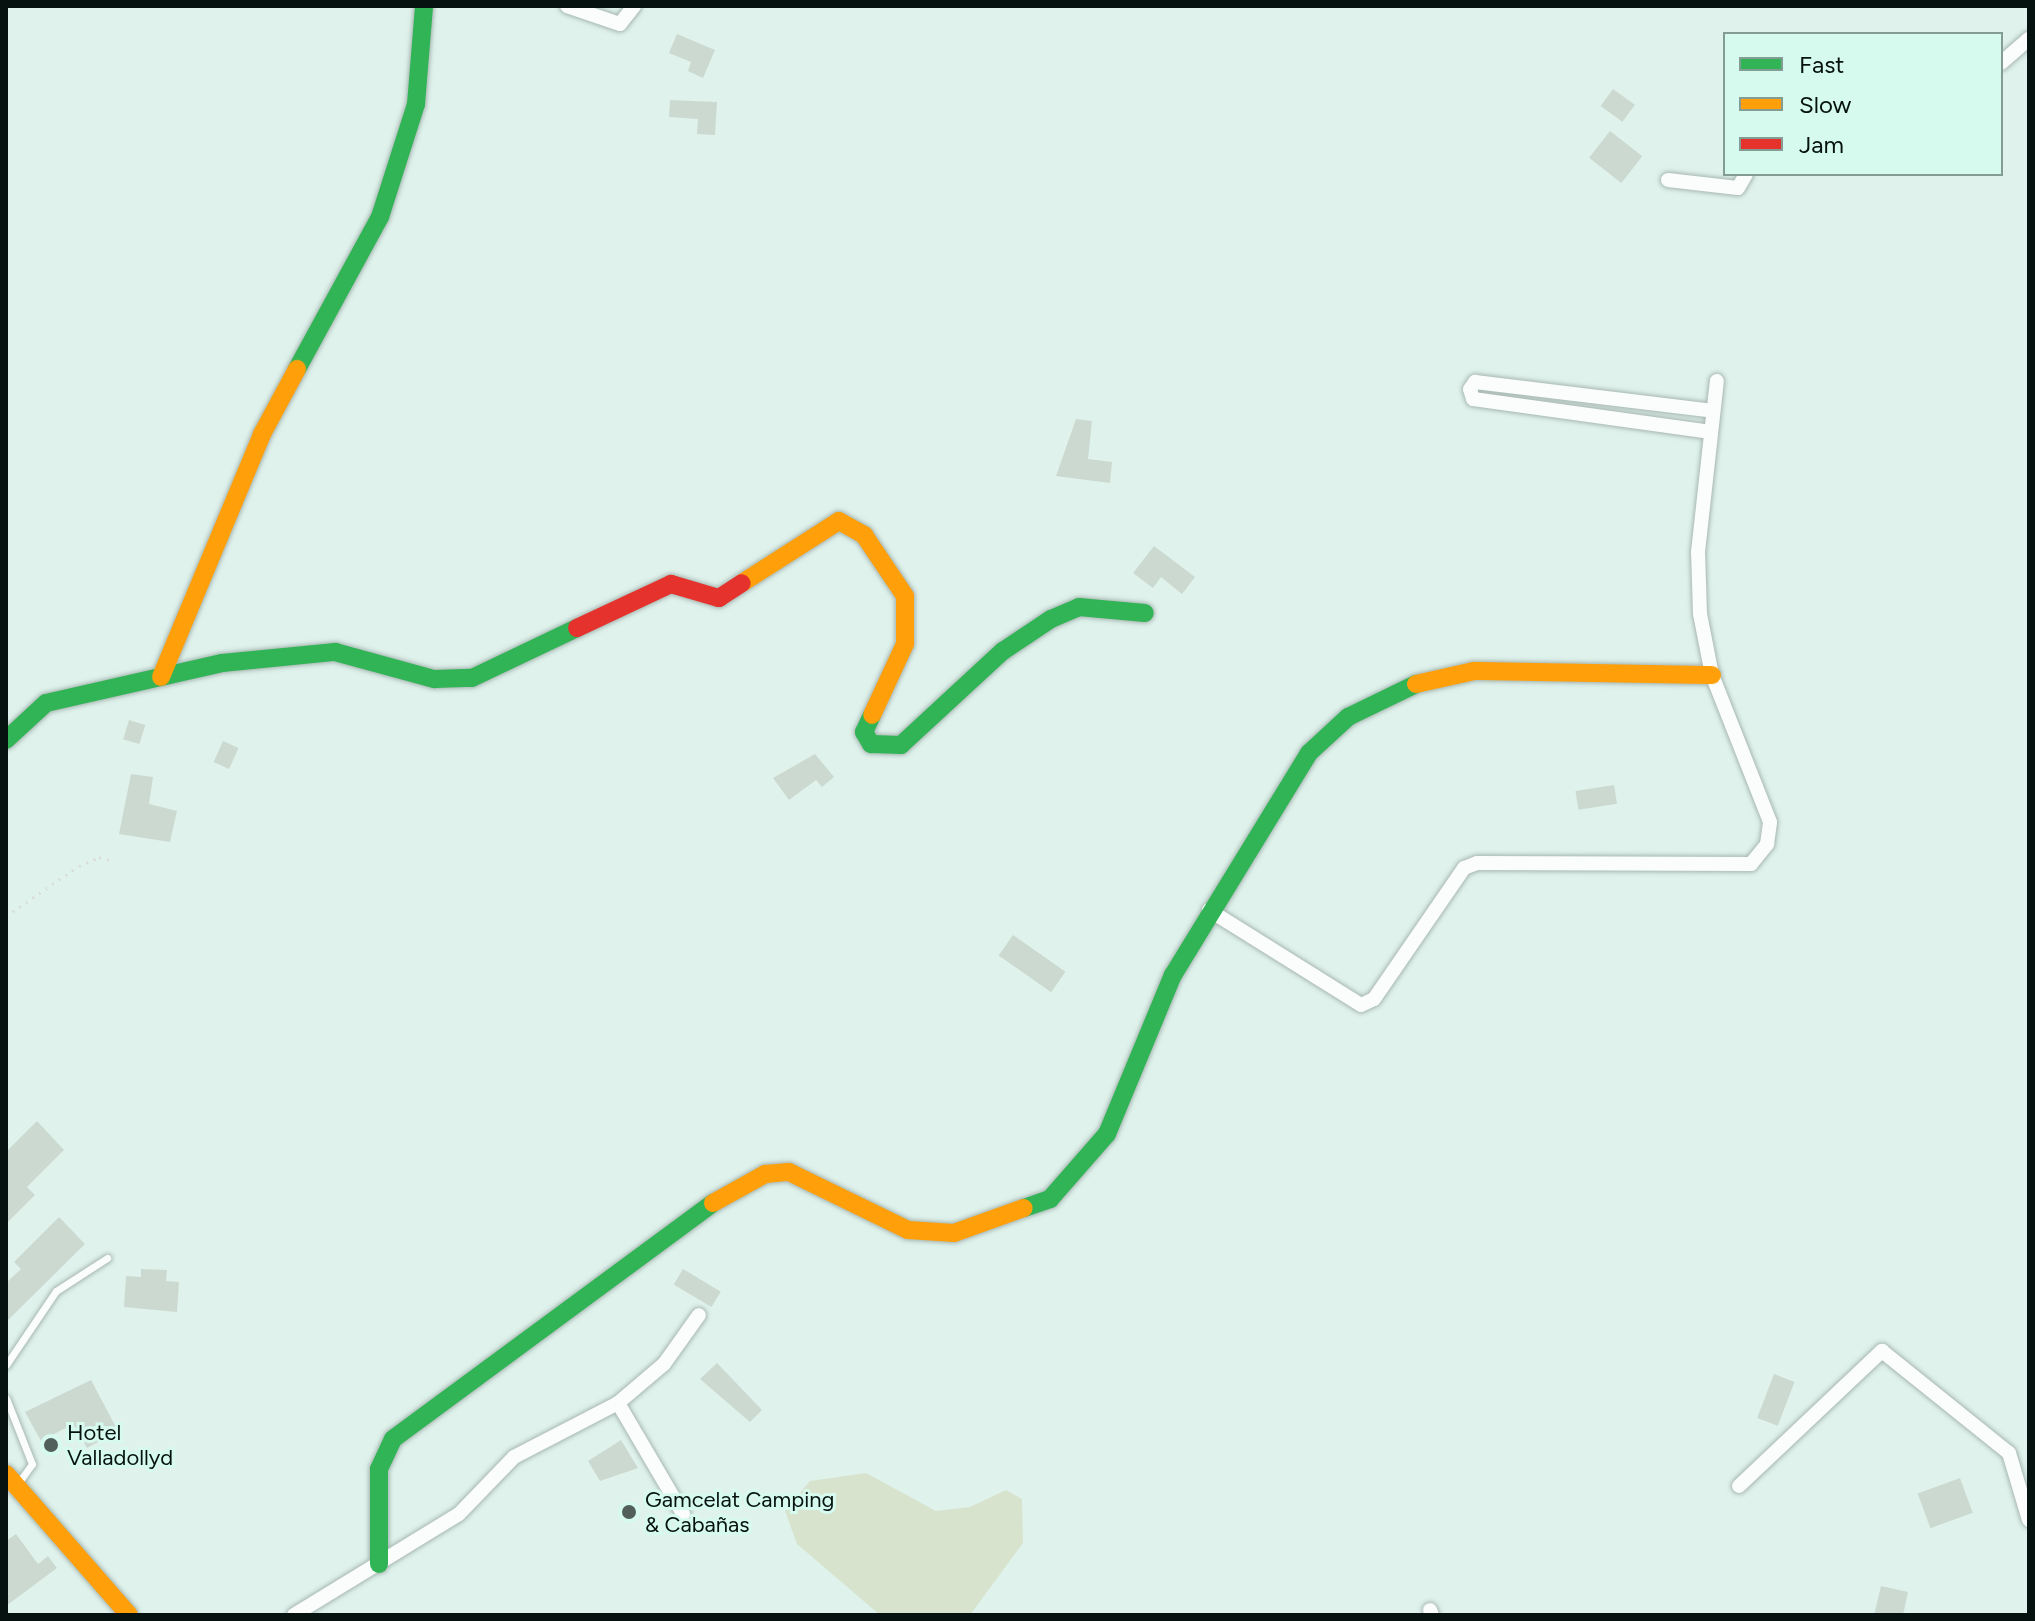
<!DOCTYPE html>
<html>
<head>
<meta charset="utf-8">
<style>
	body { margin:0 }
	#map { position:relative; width:2035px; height:1621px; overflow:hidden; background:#dff2ec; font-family:Figtree,sans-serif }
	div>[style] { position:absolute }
	.green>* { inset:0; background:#d7e3cd }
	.building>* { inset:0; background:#ccd9d1; transform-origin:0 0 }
	.path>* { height:3px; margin-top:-1.5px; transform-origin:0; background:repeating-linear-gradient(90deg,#d9dedd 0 2px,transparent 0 8px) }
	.roads { filter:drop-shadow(0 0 2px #a8b7b2) drop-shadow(0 0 2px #a8b7b2) }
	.lane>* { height:7px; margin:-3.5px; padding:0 3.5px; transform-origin:3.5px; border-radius:3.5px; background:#fafdfc }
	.street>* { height:14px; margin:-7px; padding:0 7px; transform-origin:7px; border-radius:7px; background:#fafdfc }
	.fast>* { height:18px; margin:-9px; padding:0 9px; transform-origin:9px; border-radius:9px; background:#30b455 }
	.slow>* { height:18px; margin:-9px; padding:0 9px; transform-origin:9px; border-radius:9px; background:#ff9f0a }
	.jam>* { height:18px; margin:-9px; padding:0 9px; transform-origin:9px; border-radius:9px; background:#e5322d }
	.dots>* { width:22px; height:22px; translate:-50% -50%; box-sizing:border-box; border:4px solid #d7faef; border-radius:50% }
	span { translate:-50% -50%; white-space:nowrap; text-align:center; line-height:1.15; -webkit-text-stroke:6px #d7faef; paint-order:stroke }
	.poi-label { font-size:22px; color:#06120f }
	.left { translate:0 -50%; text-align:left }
	.frame { position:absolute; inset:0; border:8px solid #06120f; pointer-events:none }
	.legend { position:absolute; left:1723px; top:32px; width:280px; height:144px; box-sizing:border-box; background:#d7faef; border:2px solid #839d95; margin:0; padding:10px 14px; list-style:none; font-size:24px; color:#06120f }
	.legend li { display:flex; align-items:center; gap:16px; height:40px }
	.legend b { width:40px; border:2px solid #839d95 }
</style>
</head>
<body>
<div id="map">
	<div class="green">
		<div style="clip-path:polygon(866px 1473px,936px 1511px,970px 1507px,1006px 1490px,1022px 1499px,1023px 1543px,970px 1615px,880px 1615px,797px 1544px,785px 1511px,810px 1481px)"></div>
	</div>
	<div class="building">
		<div style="clip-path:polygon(677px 34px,715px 50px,703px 78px,688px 71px,691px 62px,669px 53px)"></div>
		<div style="left:1613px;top:89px;width:27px;height:21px;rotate:36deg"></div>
		<div style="clip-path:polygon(670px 100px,717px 102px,715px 135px,697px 134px,698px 119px,669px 117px)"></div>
		<div style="left:1610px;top:131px;width:41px;height:34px;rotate:38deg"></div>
		<div style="clip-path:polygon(1076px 419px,1092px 421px,1088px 459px,1112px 462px,1110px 483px,1056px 476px)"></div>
		<div style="clip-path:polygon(1154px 546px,1195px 577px,1182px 594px,1161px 577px,1153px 588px,1133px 573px)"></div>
		<div style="left:129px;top:720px;width:17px;height:20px;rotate:17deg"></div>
		<div style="left:223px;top:741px;width:17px;height:23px;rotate:24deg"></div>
		<div style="clip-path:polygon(815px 754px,834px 777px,822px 787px,816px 780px,789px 800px,773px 778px)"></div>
		<div style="clip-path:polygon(131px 774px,153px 777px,149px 804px,177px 811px,170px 842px,119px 834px)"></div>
		<div style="left:1614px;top:785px;width:19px;height:39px;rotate:81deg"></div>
		<div style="left:1013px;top:935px;width:64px;height:25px;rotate:35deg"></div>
		<div style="clip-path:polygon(37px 1121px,64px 1150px,27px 1187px,35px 1195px,6px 1224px,6px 1152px)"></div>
		<div style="clip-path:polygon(59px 1217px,85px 1244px,6px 1322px,6px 1283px,21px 1269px,14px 1262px)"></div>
		<div style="clip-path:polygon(141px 1269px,167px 1270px,166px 1281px,179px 1282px,177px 1312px,124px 1307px,126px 1276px,141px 1277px)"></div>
		<div style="left:683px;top:1269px;width:44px;height:18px;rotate:31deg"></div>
		<div style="clip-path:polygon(717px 1363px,762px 1410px,750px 1422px,700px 1379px)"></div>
		<div style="left:1774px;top:1374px;width:22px;height:47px;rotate:21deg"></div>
		<div style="clip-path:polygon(91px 1380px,118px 1431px,87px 1448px,73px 1424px,41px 1441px,25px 1412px)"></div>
		<div style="clip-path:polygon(621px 1440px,638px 1468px,600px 1481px,588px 1461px)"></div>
		<div style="left:1960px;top:1478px;width:37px;height:45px;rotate:70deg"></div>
		<div style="clip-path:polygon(16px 1534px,38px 1564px,48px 1556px,57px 1568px,6px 1606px,6px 1541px)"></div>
		<div style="clip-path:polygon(1881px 1586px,1908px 1592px,1903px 1615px,1874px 1615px)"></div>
	</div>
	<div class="path">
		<div style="left:6px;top:916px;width:88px;rotate:-34.4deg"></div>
		<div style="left:79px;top:866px;width:22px;rotate:-24deg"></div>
		<div style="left:99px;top:857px;width:16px;rotate:14deg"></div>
	</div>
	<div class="roads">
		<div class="lane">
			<div style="left:6px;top:1365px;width:89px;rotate:-56deg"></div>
			<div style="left:56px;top:1291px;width:61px;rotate:-32.9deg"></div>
			<div style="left:6px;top:1398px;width:71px;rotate:68.5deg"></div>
			<div style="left:32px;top:1464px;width:24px;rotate:126deg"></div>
		</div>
		<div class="street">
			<div style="left:567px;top:6px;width:56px;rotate:18.8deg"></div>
			<div style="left:620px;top:24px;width:23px;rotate:-52deg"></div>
			<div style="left:2001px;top:63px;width:37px;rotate:-41deg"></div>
			<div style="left:1668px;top:180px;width:70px;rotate:6.5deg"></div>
			<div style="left:1738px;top:188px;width:16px;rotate:-60deg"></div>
			<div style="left:1711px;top:432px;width:240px;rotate:-172.1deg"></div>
			<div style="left:1473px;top:399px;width:10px;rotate:-107deg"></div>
			<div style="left:1470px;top:389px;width:9px;rotate:-54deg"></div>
			<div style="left:1475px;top:382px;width:240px;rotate:6.9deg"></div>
			<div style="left:1209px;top:910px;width:179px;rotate:32deg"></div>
			<div style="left:1361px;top:1005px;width:14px;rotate:-25deg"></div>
			<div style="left:1374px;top:999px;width:159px;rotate:-55.5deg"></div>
			<div style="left:1464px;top:868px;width:14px;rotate:-21deg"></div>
			<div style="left:1477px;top:863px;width:274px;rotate:0.2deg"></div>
			<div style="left:1751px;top:864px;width:26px;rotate:-51deg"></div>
			<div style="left:1767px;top:844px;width:22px;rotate:-82deg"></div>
			<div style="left:1770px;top:822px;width:158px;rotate:-111.5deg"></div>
			<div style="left:1712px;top:675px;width:62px;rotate:-101.1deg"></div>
			<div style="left:1700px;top:614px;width:62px;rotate:-91.8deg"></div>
			<div style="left:1698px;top:552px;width:172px;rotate:-83.7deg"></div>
			<div style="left:618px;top:1403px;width:129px;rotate:59.6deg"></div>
			<div style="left:1739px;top:1486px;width:197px;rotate:-43.4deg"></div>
			<div style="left:1882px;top:1351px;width:163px;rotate:38.8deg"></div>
			<div style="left:2009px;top:1453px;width:70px;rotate:73.4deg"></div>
			<div style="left:1430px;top:1610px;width:5px;rotate:68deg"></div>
			<div style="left:294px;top:1615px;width:193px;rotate:-31.5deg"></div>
			<div style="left:459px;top:1514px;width:79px;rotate:-46deg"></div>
			<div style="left:514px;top:1457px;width:117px;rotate:-27.4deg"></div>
			<div style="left:618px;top:1403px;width:60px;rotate:-40.3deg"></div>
			<div style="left:664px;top:1364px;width:60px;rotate:-54.5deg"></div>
		</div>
		<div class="fast">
			<div style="left:297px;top:369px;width:173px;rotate:-61.4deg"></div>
			<div style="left:380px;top:217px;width:119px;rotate:-72.3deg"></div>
			<div style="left:416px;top:104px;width:98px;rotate:-85.3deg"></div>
			<div style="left:872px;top:715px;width:19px;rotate:115deg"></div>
			<div style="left:864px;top:732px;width:14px;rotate:60deg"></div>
			<div style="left:871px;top:744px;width:30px;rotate:2deg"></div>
			<div style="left:901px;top:745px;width:139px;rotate:-42.7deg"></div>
			<div style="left:1003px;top:651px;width:58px;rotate:-33.7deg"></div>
			<div style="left:1051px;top:619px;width:30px;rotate:-23deg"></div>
			<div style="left:1079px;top:607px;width:66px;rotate:5.2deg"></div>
			<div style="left:6px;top:740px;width:54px;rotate:-42.8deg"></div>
			<div style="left:46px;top:703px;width:180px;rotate:-12.8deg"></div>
			<div style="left:222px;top:663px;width:114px;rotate:-5.6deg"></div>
			<div style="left:335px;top:652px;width:103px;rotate:15.3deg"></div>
			<div style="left:434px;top:679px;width:38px;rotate:-2deg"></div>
			<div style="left:472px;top:678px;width:116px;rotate:-25.5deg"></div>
			<div style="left:1024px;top:1208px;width:28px;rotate:-19deg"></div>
			<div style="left:1050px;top:1199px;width:86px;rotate:-48.8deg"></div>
			<div style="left:1107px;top:1134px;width:172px;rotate:-67.5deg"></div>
			<div style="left:1173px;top:975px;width:260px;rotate:-58.5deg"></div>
			<div style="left:1309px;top:753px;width:53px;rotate:-42.7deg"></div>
			<div style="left:1348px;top:717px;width:76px;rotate:-25.9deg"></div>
			<div style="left:379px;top:1564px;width:95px;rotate:-90deg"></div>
			<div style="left:379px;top:1469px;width:33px;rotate:-65deg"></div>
			<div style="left:393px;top:1439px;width:398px;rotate:-36.4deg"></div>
		</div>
		<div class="slow">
			<div style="left:742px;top:583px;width:115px;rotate:-32.6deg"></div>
			<div style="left:839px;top:521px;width:29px;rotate:29deg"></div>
			<div style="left:864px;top:535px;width:73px;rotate:56.1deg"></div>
			<div style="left:905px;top:596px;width:48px;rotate:90deg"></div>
			<div style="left:905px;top:644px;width:78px;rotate:114.9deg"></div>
			<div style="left:161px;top:677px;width:263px;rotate:-67.4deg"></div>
			<div style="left:262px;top:434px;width:74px;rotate:-61.7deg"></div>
			<div style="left:1416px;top:684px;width:59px;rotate:-12.6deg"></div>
			<div style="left:1474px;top:671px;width:238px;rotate:1deg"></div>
			<div style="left:713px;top:1203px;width:60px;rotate:-29.1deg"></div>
			<div style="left:765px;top:1174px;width:24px;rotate:-5deg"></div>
			<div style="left:789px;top:1172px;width:132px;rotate:26deg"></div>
			<div style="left:908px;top:1230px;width:46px;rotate:3.7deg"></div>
			<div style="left:954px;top:1233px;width:74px;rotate:-19.7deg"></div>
			<div style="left:6px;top:1474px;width:187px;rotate:48.9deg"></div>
		</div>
		<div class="jam">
			<div style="left:577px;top:628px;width:104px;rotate:-25.1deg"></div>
			<div style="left:671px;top:584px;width:50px;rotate:16.3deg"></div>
			<div style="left:719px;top:598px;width:27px;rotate:-33deg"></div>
		</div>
	</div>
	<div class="dots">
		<div style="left:51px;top:1445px;background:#52605c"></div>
		<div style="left:629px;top:1512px;background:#52605c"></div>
	</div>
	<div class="poi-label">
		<span class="left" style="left:67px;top:1445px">Hotel<br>Valladollyd</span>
		<span class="left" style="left:645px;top:1512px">Gamcelat Camping<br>&amp; Cabañas</span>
	</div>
	<div class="frame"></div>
	<ul class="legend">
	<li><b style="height:10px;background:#30b455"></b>Fast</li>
	<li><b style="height:10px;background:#ff9f0a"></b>Slow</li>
	<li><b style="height:10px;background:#e5322d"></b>Jam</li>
	</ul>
</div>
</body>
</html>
